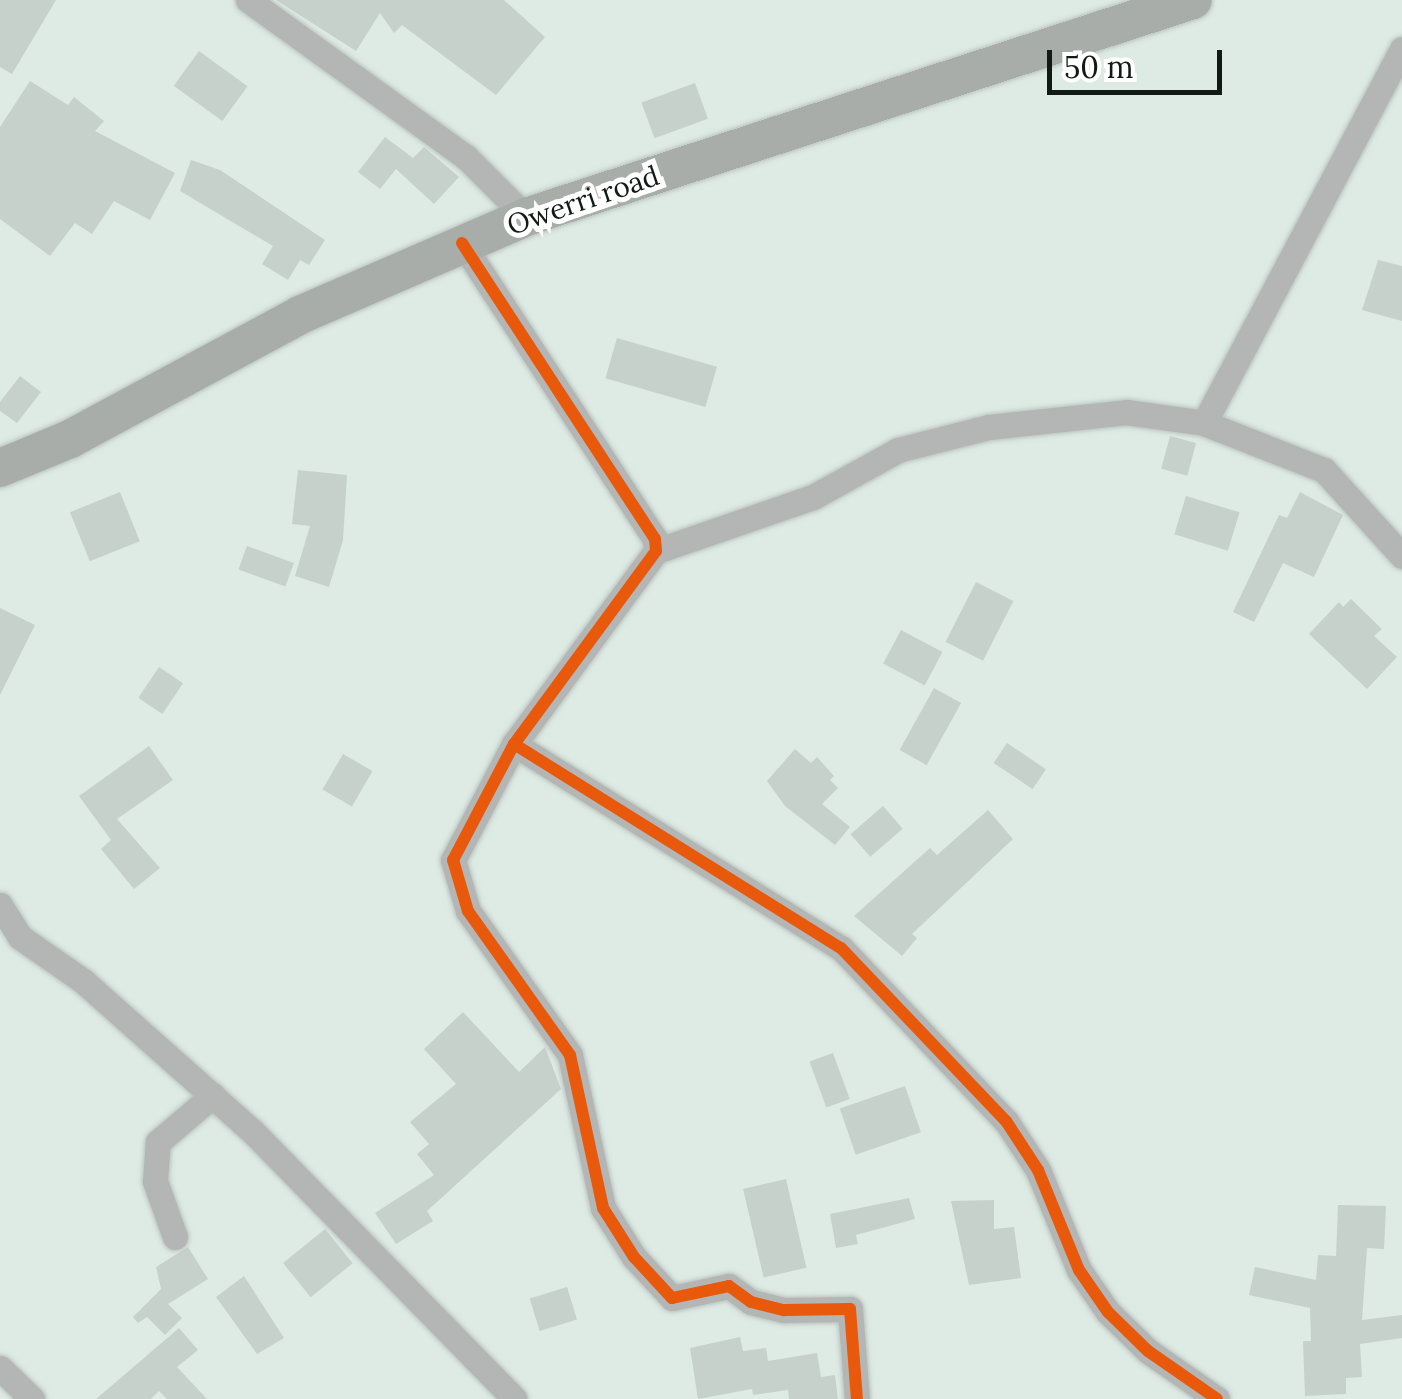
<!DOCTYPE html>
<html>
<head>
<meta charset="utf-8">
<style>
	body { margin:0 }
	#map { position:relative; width:1402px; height:1399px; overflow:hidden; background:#deeae4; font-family:Lora,serif }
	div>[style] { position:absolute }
	.building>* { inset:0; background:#c7d1cc; transform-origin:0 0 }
	.roads { filter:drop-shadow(0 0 2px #bac4bf) drop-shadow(0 0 2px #bac4bf) }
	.minor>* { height:25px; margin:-12.5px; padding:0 12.5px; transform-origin:12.5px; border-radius:12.5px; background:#b3b6b4 }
	.secondary>* { height:38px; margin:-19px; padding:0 19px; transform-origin:19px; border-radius:19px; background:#a8adaa }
	.cycleway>* { height:12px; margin:-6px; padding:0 6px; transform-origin:6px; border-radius:6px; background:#e8590c }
	span { translate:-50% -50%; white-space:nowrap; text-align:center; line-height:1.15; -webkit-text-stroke:10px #fff; paint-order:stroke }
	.street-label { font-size:28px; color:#121a16 }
	.scale { position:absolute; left:1047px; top:50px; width:175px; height:45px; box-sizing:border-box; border:5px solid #121a16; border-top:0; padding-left:12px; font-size:30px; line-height:35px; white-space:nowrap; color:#121a16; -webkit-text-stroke:8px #fff; paint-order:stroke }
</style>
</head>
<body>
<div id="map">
	<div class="building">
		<div style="clip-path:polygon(0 0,56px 0,12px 74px,0 67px)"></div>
		<div style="clip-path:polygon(276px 0,504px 0,545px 37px,496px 95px,402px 25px,394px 33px,380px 13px,356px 51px)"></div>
		<div style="left:199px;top:51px;width:60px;height:43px;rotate:36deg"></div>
		<div style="clip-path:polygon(30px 81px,68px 105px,74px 97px,104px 121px,95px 131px,175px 173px,150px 220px,114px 201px,92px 234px,75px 223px,50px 256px,0 219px,0 127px)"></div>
		<div style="left:695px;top:83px;width:38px;height:57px;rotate:70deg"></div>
		<div style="clip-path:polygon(385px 137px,413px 158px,424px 147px,459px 177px,434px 204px,396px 169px,380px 189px,358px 172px)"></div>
		<div style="clip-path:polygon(191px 160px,220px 170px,325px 240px,309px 265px,300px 260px,288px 280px,262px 264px,273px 246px,180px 191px)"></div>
		<div style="clip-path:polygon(1378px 260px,1402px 266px,1402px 321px,1362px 310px)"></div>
		<div style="left:617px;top:338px;width:104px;height:42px;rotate:16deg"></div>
		<div style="clip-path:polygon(20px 376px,41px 392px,17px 423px,0 411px,0 402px)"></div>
		<div style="left:1170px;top:436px;width:27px;height:34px;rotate:15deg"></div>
		<div style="clip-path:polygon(298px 470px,347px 475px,343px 540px,329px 587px,295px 576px,310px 526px,292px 524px)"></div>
		<div style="left:120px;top:492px;width:53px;height:54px;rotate:68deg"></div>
		<div style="clip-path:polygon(1300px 492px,1343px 515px,1314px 577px,1283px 563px,1254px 622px,1233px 612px,1279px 515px,1287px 518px)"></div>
		<div style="left:1186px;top:496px;width:56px;height:40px;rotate:17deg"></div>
		<div style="left:247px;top:546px;width:50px;height:25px;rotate:20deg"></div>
		<div style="left:976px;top:582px;width:42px;height:67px;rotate:27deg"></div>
		<div style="clip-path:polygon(1351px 599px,1382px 629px,1374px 636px,1397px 657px,1367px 689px,1309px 634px,1339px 602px,1343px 607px)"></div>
		<div style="clip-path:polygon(0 608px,35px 625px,0 695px)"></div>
		<div style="left:901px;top:630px;width:47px;height:38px;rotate:28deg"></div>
		<div style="left:159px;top:667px;width:29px;height:37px;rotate:34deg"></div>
		<div style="left:934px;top:688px;width:31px;height:71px;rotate:29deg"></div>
		<div style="left:1007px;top:743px;width:47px;height:24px;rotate:34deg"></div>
		<div style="clip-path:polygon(149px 746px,173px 780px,117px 819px,160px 868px,134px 889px,101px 849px,111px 840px,79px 796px)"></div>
		<div style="clip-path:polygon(795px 749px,811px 763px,817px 757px,834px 776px,830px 780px,838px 788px,822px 804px,850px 827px,835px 845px,785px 806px,767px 781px)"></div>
		<div style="left:343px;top:754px;width:34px;height:41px;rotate:30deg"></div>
		<div style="left:883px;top:806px;width:30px;height:43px;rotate:49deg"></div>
		<div style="clip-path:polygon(988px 810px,1013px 839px,912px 934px,917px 938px,902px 956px,854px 916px,930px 848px,937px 855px)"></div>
		<div style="clip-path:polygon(463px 1012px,519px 1072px,545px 1047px,561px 1089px,427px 1211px,433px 1221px,396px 1244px,375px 1213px,434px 1175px,417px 1154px,429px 1144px,410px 1122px,456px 1084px,424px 1049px)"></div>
		<div style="left:833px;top:1053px;width:49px;height:25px;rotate:70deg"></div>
		<div style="left:905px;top:1086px;width:49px;height:69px;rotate:71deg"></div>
		<div style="left:786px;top:1179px;width:91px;height:44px;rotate:77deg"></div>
		<div style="clip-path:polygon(909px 1198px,915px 1219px,856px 1235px,858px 1244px,836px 1248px,830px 1214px)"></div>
		<div style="clip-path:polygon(994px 1200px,994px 1229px,1014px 1227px,1021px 1278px,969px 1285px,951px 1201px)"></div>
		<div style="clip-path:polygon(1338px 1205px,1386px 1206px,1384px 1249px,1367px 1248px,1362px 1320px,1402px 1315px,1402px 1338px,1360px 1344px,1362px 1377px,1346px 1378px,1346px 1394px,1305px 1396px,1303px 1341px,1311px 1341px,1310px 1308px,1249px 1295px,1255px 1267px,1316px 1280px,1318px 1255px,1336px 1256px)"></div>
		<div style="left:325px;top:1229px;width:44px;height:54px;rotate:51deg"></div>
		<div style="clip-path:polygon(188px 1247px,208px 1279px,168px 1304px,182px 1318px,165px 1335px,147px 1317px,138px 1323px,133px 1317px,161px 1289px,156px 1267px)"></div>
		<div style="clip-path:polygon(244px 1276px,284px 1338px,257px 1354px,216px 1297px)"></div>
		<div style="left:567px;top:1287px;width:34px;height:39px;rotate:73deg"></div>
		<div style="clip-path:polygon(179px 1328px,198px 1350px,177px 1367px,207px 1399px,167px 1399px,159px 1391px,151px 1399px,96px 1399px)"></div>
		<div style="clip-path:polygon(740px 1337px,743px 1351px,766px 1348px,768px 1361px,817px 1353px,821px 1377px,835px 1375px,838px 1399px,789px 1399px,788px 1390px,753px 1395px,752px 1389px,698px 1399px,690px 1348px)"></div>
	</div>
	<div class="roads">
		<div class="minor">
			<div style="left:248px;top:0;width:269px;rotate:35.8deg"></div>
			<div style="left:466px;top:157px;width:85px;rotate:45deg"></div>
			<div style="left:462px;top:243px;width:353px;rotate:56.9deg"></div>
			<div style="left:655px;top:539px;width:12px;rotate:85deg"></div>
			<div style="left:656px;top:551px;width:240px;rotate:126.3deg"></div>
			<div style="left:514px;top:744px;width:385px;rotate:32deg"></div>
			<div style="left:841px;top:948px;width:239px;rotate:46.4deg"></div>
			<div style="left:1006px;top:1121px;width:59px;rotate:56.9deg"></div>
			<div style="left:1038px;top:1170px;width:108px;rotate:67.7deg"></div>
			<div style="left:1079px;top:1270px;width:51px;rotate:55.4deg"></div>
			<div style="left:1108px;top:1312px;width:56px;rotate:44.3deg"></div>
			<div style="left:1148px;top:1351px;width:84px;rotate:34.8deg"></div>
			<div style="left:1204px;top:423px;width:423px;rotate:-62.1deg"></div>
			<div style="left:656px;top:551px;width:166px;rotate:-19deg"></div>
			<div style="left:813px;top:497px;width:97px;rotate:-28.9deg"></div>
			<div style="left:898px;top:450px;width:94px;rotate:-14.2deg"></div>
			<div style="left:989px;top:427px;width:138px;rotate:-6.2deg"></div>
			<div style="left:1126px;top:412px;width:79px;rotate:8deg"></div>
			<div style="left:1204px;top:423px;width:129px;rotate:21.4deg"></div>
			<div style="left:1324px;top:470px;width:116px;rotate:47.8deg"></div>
			<div style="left:514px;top:744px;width:131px;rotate:117.7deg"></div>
			<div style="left:453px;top:860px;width:53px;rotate:73.6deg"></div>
			<div style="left:468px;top:911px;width:176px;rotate:54.7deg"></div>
			<div style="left:570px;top:1055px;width:157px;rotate:77.8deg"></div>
			<div style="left:603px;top:1208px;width:58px;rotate:57.7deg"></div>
			<div style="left:634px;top:1257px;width:56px;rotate:47.2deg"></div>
			<div style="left:672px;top:1298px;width:58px;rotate:-11.9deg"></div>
			<div style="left:729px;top:1286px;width:27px;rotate:36deg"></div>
			<div style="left:751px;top:1302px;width:34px;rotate:14deg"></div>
			<div style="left:784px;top:1310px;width:66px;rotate:-0.9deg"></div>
			<div style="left:850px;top:1309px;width:90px;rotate:85.6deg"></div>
			<div style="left:0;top:905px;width:38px;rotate:58deg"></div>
			<div style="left:20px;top:937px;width:77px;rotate:34.9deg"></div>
			<div style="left:83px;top:981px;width:226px;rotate:41.6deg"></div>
			<div style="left:252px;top:1131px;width:375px;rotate:45.6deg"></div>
			<div style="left:175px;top:1237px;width:59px;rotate:-109.7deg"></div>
			<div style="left:155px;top:1181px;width:39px;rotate:-86deg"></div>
			<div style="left:158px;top:1142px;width:72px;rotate:-40.5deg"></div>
			<div style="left:0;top:1368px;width:45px;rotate:44.1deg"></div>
		</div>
		<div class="secondary">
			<div style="left:0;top:468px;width:76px;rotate:-22.5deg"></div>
			<div style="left:70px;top:439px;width:261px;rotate:-28.3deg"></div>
			<div style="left:300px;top:315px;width:246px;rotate:-23.4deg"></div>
			<div style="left:526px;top:217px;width:701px;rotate:-18.02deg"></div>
		</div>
	</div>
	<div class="cycleway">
		<div style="left:462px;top:243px;width:353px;rotate:56.9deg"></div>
		<div style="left:655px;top:539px;width:12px;rotate:85deg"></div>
		<div style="left:656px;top:551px;width:240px;rotate:126.3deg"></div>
		<div style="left:514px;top:744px;width:385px;rotate:32deg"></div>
		<div style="left:841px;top:948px;width:239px;rotate:46.4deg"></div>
		<div style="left:1006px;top:1121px;width:59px;rotate:56.9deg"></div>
		<div style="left:1038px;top:1170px;width:108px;rotate:67.7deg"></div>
		<div style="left:1079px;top:1270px;width:51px;rotate:55.4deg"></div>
		<div style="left:1108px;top:1312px;width:56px;rotate:44.3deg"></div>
		<div style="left:1148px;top:1351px;width:84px;rotate:34.8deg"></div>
		<div style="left:514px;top:744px;width:131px;rotate:117.7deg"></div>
		<div style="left:453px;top:860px;width:53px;rotate:73.6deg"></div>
		<div style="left:468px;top:911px;width:176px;rotate:54.7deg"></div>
		<div style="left:570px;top:1055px;width:157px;rotate:77.8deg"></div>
		<div style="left:603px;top:1208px;width:58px;rotate:57.7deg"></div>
		<div style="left:634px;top:1257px;width:56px;rotate:47.2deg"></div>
		<div style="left:672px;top:1298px;width:58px;rotate:-11.9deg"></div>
		<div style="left:729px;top:1286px;width:27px;rotate:36deg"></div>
		<div style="left:751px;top:1302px;width:34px;rotate:14deg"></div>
		<div style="left:784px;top:1310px;width:66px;rotate:-0.9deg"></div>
		<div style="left:850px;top:1309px;width:90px;rotate:85.6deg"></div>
	</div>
	<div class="street-label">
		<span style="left:583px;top:200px;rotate:-19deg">Owerri road</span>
	</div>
	<div class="scale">50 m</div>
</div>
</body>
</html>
